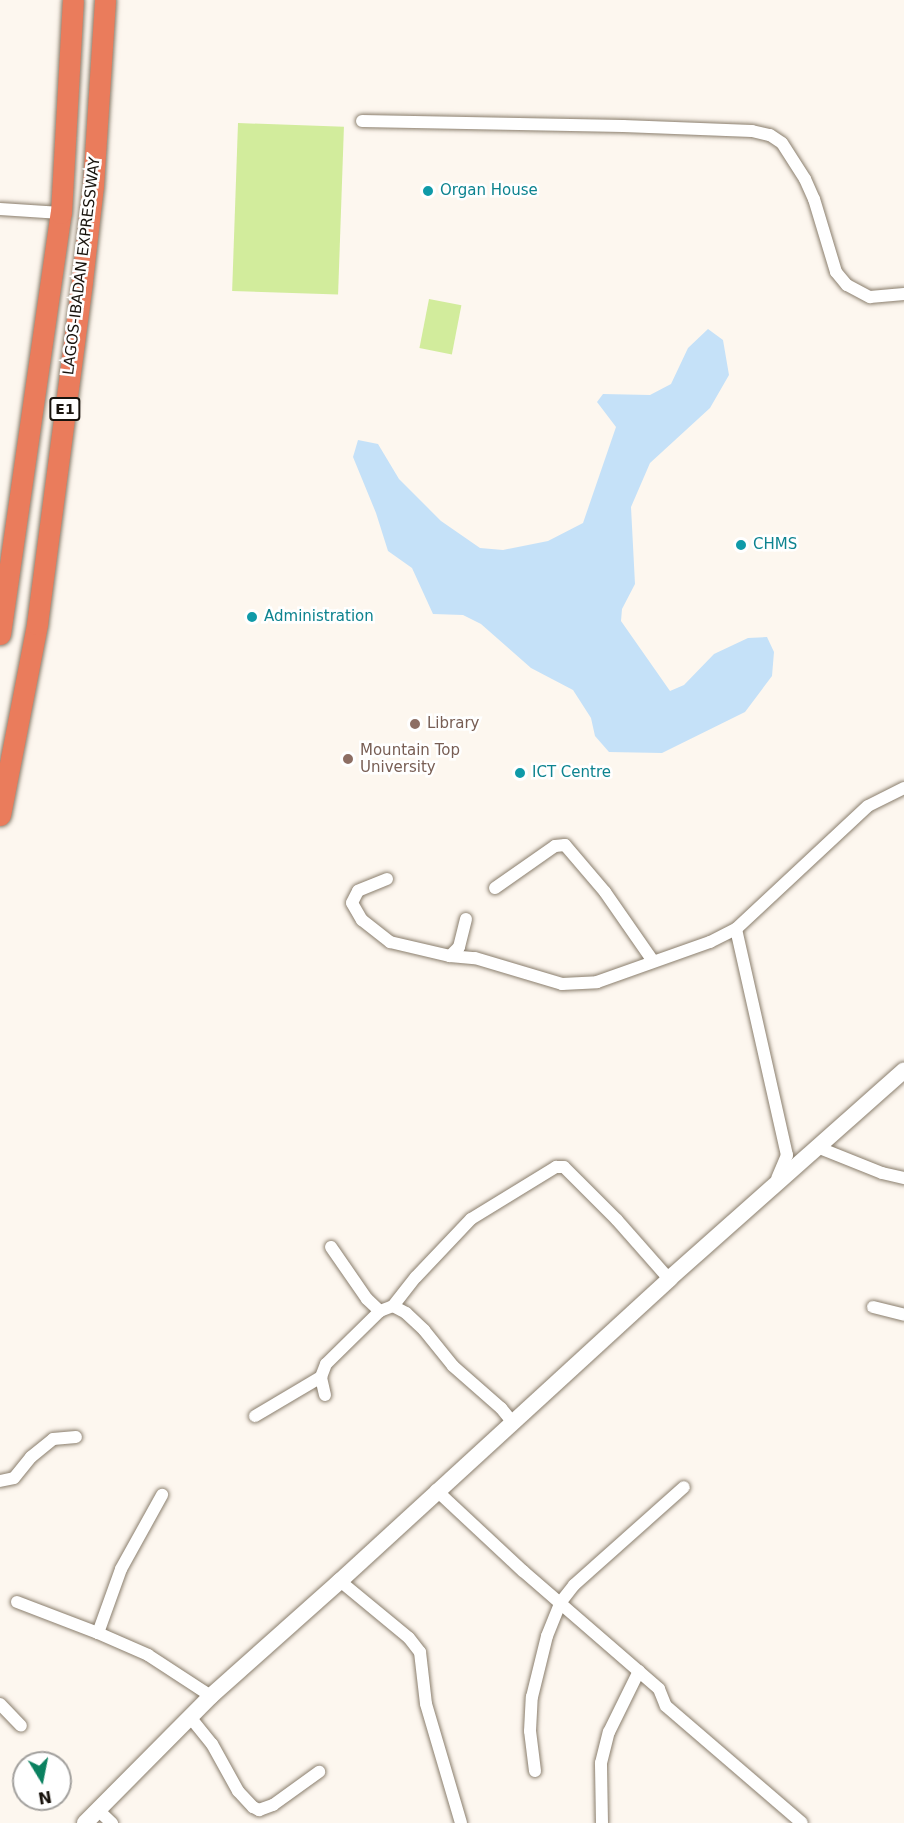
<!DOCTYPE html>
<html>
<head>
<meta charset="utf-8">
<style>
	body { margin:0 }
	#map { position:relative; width:904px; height:1823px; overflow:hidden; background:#fdf7ef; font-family:"DejaVu Sans",sans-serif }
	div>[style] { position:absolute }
	.green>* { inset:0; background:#d2ec9c; transform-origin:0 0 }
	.water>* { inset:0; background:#c5e1f8 }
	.roads { filter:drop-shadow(0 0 2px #8a7e6d) drop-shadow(0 0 2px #8a7e6d) }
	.street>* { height:12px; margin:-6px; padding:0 6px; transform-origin:6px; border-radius:6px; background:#fff }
	.secondary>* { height:16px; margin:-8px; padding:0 8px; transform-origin:8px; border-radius:8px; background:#fff }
	.highway>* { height:21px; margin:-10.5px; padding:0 10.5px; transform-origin:10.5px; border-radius:10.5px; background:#ea7c5c }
	.dots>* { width:16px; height:16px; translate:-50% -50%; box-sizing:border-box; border:3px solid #fff; border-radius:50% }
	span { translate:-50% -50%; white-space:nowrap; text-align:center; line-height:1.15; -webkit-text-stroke:5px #fff; paint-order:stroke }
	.shield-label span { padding:2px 4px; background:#fff; border:2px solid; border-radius:4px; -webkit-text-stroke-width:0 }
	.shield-label { font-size:14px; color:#18130d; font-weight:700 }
	.culture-label { font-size:15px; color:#0d838f }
	.left { translate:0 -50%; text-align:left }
	.street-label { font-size:15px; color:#18130d }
	.education-label { font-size:15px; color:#785e54 }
	.north { position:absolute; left:12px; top:1751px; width:60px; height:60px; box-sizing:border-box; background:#fff; border:2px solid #a3a19e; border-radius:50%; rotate:170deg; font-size:16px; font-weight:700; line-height:24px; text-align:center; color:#18130d }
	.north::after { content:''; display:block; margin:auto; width:21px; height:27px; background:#0b8160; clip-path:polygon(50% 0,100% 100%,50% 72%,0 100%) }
</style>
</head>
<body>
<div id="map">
	<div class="green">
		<div style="left:238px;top:123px;width:106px;height:168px;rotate:2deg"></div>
		<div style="left:429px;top:299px;width:33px;height:50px;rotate:11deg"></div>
	</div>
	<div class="water">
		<div style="clip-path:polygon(708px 329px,723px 340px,729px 375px,710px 408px,650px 463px,631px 507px,635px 584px,622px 609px,621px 621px,670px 691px,684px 685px,714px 654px,748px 638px,767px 637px,774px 652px,772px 676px,745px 712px,662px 753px,609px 752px,595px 736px,591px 718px,573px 690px,531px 668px,481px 624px,463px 615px,433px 614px,412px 568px,388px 551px,376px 513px,353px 457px,358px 440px,378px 444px,399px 479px,441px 521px,480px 548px,503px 550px,548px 541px,583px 523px,616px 427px,597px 402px,603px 394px,650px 395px,671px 384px,688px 348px)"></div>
	</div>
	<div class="roads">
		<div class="street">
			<div style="left:362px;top:121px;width:261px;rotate:1.1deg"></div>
			<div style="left:623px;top:126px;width:129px;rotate:2.2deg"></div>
			<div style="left:752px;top:131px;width:18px;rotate:13deg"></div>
			<div style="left:770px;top:135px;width:14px;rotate:34deg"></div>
			<div style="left:782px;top:143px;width:43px;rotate:57.4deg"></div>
			<div style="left:805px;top:179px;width:22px;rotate:66deg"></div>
			<div style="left:814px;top:199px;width:76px;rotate:73.2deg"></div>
			<div style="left:836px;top:272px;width:17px;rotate:50deg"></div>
			<div style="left:847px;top:285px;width:26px;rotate:28deg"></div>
			<div style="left:870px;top:297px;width:34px;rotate:-5deg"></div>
			<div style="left:0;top:209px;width:61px;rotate:3.8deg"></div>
			<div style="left:387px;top:879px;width:31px;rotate:158deg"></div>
			<div style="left:358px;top:891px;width:13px;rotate:117deg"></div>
			<div style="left:352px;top:903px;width:20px;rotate:60deg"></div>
			<div style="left:362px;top:920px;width:36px;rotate:38deg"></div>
			<div style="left:390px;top:942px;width:62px;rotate:13.1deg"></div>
			<div style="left:495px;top:888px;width:73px;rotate:-35deg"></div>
			<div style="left:555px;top:846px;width:10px;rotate:-6deg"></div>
			<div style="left:565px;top:845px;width:62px;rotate:49.6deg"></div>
			<div style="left:605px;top:892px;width:84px;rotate:55.2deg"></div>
			<div style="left:466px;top:919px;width:29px;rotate:104deg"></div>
			<div style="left:459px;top:947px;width:13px;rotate:135deg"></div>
			<div style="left:450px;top:956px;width:25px;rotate:5deg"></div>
			<div style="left:475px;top:958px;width:91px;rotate:16.6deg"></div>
			<div style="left:562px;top:984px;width:35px;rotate:-3deg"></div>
			<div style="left:597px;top:982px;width:120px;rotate:-19.5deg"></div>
			<div style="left:710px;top:942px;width:29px;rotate:-27deg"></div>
			<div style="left:736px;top:929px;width:180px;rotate:-43deg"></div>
			<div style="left:868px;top:806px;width:40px;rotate:-26.6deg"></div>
			<div style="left:736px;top:929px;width:232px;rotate:77.3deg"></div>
			<div style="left:787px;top:1155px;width:25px;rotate:113deg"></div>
			<div style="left:817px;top:1147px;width:70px;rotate:21.8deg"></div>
			<div style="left:882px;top:1173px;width:23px;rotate:13deg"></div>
			<div style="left:331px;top:1247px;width:63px;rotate:55.3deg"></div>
			<div style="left:367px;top:1299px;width:18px;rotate:43deg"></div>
			<div style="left:393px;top:1306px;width:15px;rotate:28deg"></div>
			<div style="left:406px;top:1313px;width:25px;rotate:43deg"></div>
			<div style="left:424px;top:1330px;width:46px;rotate:51.1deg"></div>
			<div style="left:453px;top:1366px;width:64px;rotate:41.2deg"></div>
			<div style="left:501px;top:1408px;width:19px;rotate:51deg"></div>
			<div style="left:873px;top:1307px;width:32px;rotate:14deg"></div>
			<div style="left:325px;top:1395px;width:18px;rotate:-103deg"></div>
			<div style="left:321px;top:1377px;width:14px;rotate:-69deg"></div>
			<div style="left:326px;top:1364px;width:76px;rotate:-44.5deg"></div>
			<div style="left:380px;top:1311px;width:14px;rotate:-21deg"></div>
			<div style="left:393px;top:1306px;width:37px;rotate:-52deg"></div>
			<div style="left:416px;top:1277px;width:80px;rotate:-46.5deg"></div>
			<div style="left:471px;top:1219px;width:100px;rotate:-31.5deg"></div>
			<div style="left:556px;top:1167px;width:8px"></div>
			<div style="left:564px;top:1167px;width:75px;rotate:45deg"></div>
			<div style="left:617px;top:1220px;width:79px;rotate:48.6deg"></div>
			<div style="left:255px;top:1416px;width:77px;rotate:-30.6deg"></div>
			<div style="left:0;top:1481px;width:14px;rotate:-12deg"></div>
			<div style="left:14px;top:1478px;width:27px;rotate:-51deg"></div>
			<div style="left:31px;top:1457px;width:28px;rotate:-39deg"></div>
			<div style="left:53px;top:1439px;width:23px;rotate:-5deg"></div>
			<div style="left:436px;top:1490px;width:119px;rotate:43deg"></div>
			<div style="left:523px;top:1571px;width:180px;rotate:40.9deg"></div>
			<div style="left:659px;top:1689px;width:18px;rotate:68deg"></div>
			<div style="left:666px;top:1706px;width:179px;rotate:40.7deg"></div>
			<div style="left:340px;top:1581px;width:89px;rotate:39.6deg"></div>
			<div style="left:409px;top:1638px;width:18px;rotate:52deg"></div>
			<div style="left:420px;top:1652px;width:52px;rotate:83.4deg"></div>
			<div style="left:426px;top:1704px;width:124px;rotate:73.6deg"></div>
			<div style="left:17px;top:1602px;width:87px;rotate:20.9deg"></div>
			<div style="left:98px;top:1633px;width:68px;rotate:-70.2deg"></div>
			<div style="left:121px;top:1569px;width:85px;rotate:-61deg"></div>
			<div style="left:98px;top:1633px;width:55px;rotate:23.7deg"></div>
			<div style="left:148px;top:1655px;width:75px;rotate:33.1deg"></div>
			<div style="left:0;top:1704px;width:30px;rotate:46deg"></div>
			<div style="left:190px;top:1717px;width:35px;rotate:51deg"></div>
			<div style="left:212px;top:1744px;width:54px;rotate:61deg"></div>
			<div style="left:238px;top:1791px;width:22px;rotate:47deg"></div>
			<div style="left:253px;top:1807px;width:7px;rotate:27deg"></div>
			<div style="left:259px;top:1810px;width:15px;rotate:-20deg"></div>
			<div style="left:273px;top:1805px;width:57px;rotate:-35.7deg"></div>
			<div style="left:535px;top:1771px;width:40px;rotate:-97.1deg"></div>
			<div style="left:530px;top:1731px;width:34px;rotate:-87deg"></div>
			<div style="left:532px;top:1697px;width:63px;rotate:-76.2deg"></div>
			<div style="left:547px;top:1636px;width:35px;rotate:-68deg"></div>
			<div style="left:560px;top:1603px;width:23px;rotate:-52deg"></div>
			<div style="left:574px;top:1585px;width:147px;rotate:-41.7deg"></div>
			<div style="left:99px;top:1811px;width:18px;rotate:43deg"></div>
			<div style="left:602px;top:1823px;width:60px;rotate:-91deg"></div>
			<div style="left:601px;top:1763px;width:32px;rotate:-76deg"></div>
			<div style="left:609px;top:1732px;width:68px;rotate:-63.8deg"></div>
		</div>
		<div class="secondary">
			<div style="left:85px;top:1823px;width:179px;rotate:-45.2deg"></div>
			<div style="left:211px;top:1696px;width:173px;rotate:-41.7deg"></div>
			<div style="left:340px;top:1581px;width:447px;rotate:-42.5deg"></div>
			<div style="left:669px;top:1279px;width:314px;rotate:-41.6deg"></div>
		</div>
		<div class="highway">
			<div style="left:0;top:634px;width:425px;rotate:-81.8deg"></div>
			<div style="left:61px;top:213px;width:213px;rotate:-86.8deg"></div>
			<div style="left:0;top:815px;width:195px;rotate:-79deg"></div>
			<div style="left:37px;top:624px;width:346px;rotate:-82.5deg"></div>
			<div style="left:82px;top:281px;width:96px;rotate:-83.4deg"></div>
			<div style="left:93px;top:186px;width:186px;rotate:-86.3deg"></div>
		</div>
	</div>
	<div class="dots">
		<div style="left:428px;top:191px;background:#0f9aa8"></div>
		<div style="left:741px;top:545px;background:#0f9aa8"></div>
		<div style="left:252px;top:617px;background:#0f9aa8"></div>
		<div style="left:415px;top:724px;background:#8d6e63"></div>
		<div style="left:348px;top:759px;background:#8d6e63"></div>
		<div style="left:520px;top:773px;background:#0f9aa8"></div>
	</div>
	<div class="shield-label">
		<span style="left:65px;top:409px">E1</span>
	</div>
	<div class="culture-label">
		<span class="left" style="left:440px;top:191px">Organ House</span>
		<span class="left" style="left:753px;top:545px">CHMS</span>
		<span class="left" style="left:264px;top:617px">Administration</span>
		<span class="left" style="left:532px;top:773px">ICT Centre</span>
	</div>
	<div class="street-label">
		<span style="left:82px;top:266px;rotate:-83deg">LAGOS-IBADAN EXPRESSWAY</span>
	</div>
	<div class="education-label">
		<span class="left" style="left:427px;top:724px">Library</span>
		<span class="left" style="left:360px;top:759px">Mountain Top<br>University</span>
	</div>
	<div class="north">N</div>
</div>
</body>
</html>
